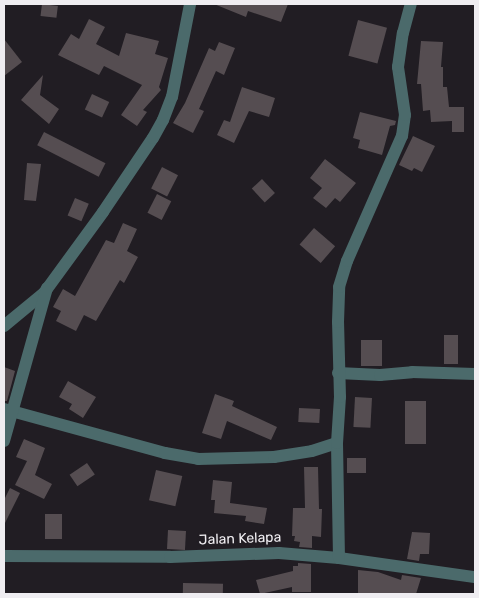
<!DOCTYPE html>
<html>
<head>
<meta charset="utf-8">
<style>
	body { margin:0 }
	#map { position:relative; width:479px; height:598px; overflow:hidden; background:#211d23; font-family:Rubik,sans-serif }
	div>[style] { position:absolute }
	.building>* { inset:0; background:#554d51; transform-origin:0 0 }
	.minor>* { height:12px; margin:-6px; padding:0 6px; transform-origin:6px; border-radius:6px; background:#4b6a6b }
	span { translate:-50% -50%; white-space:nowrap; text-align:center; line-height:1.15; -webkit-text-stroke:4.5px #211d23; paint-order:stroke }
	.street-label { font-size:14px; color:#efedf1 }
	.frame { position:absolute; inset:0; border:5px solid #efedf1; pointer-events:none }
</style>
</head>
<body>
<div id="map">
	<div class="building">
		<div style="left:42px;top:4px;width:16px;height:12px;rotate:7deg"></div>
		<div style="clip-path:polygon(214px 4px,288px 4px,281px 22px,248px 11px,246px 17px)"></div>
		<div style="clip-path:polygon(89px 19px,105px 27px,96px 44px,119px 56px,126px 33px,159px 41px,155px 54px,168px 58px,159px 87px,161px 90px,143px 110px,147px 112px,137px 126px,121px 115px,142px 85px,104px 66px,99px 75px,58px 55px,71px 34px,79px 39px)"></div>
		<div style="left:358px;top:20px;width:30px;height:37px;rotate:15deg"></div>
		<div style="clip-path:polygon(4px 39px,22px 62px,4px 76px)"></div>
		<div style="clip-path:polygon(421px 41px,443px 42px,441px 67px,443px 67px,443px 87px,447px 87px,449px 107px,464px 107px,464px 132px,452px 132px,452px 121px,431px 122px,430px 110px,423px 111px,421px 84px,417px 84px)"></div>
		<div style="clip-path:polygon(219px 42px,235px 48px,224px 75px,216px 71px,199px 109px,204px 111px,193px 133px,173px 123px,185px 103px,209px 48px,215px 51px)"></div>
		<div style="clip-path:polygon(43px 75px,40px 95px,59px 109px,49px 124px,21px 100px)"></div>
		<div style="clip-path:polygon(242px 87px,275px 98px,269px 117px,249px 111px,234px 143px,217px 135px,224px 120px,230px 122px)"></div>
		<div style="left:92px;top:94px;width:19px;height:17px;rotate:25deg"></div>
		<div style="clip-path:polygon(360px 112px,396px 121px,395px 125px,390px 126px,382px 155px,358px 148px,360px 140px,353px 138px)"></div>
		<div style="left:44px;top:132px;width:69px;height:15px;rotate:27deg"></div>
		<div style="clip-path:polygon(413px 136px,435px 146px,422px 172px,414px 168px,412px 171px,399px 165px)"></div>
		<div style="clip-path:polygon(325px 159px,356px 183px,340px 202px,335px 198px,326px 208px,313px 198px,322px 188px,310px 178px)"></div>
		<div style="clip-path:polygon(27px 163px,41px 164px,36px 201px,24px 200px)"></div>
		<div style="left:162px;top:167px;width:18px;height:24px;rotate:27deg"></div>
		<div style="left:262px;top:179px;width:19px;height:14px;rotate:47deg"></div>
		<div style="left:157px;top:194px;width:16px;height:21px;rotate:27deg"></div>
		<div style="left:75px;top:198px;width:15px;height:19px;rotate:23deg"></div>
		<div style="clip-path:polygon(123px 223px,137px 229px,127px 251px,138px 257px,124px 283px,120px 280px,96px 321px,84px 315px,76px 331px,56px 321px,61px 311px,53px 307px,63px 289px,75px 296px,106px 240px,114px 243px)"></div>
		<div style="left:314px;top:228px;width:28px;height:22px;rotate:41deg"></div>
		<div style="left:444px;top:335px;width:14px;height:29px"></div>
		<div style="left:361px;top:340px;width:21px;height:26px"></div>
		<div style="clip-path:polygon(4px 367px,15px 371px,7px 401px,4px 401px)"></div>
		<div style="clip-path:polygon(68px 381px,96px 397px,83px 418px,69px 409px,72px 404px,59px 397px)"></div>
		<div style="clip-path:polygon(215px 394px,234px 401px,232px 406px,277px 427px,271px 440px,227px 421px,221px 439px,202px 433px)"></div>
		<div style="left:355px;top:397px;width:17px;height:30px;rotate:3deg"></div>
		<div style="left:405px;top:401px;width:21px;height:43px"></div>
		<div style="left:299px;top:408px;width:21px;height:14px;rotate:3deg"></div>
		<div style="clip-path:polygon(24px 439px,45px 448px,35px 475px,52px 484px,44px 499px,15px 485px,27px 461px,16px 457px)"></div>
		<div style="left:347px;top:458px;width:19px;height:15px"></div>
		<div style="left:87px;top:463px;width:14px;height:21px;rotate:56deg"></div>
		<div style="clip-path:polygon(304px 467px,318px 467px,319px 509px,322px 509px,321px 537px,312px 536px,312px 548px,299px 547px,300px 542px,294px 541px,295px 536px,292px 536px,293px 508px,305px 508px)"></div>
		<div style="left:156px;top:470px;width:27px;height:31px;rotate:13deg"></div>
		<div style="clip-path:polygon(213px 480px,232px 482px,230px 503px,267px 508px,264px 524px,245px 521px,246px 516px,214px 513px,215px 500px,211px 500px)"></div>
		<div style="clip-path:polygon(10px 488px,20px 493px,4px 525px,4px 500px)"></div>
		<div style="left:45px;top:514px;width:17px;height:25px"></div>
		<div style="left:168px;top:530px;width:18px;height:19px;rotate:3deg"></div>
		<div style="clip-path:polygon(412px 532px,430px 533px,429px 554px,420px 554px,419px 561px,407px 559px)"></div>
		<div style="clip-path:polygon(298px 563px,311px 564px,311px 592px,292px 592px,292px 587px,260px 594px,256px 580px,293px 571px,293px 566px,298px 566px)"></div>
		<div style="clip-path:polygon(358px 570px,378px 572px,401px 580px,402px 575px,421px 578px,416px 594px,358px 593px)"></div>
		<div style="left:183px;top:583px;width:40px;height:11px;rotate:1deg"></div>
	</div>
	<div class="minor">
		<div style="left:4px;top:326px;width:52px;rotate:-39.5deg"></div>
		<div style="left:44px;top:293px;width:100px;rotate:-53.9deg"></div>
		<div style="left:103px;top:212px;width:89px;rotate:-56deg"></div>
		<div style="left:153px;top:138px;width:21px;rotate:-61deg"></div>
		<div style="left:163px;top:120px;width:25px;rotate:-69deg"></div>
		<div style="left:172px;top:97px;width:95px;rotate:-79deg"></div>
		<div style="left:338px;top:373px;width:42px;rotate:2.7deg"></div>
		<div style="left:380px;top:375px;width:32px;rotate:-5deg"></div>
		<div style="left:412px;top:372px;width:63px;rotate:1.8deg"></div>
		<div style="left:4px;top:409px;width:167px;rotate:15.3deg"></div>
		<div style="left:165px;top:453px;width:34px;rotate:10deg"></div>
		<div style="left:198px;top:459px;width:76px;rotate:-1.5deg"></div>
		<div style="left:274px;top:457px;width:38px;rotate:-9deg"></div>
		<div style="left:312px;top:451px;width:26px;rotate:-18deg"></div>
		<div style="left:4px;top:441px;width:159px;rotate:-74.3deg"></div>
		<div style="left:4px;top:556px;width:166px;rotate:0.3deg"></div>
		<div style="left:170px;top:557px;width:109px;rotate:-2.1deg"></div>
		<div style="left:279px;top:553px;width:60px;rotate:4.8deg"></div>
		<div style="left:339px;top:558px;width:137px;rotate:8deg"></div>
		<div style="left:339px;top:558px;width:115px;rotate:-91deg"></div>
		<div style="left:337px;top:443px;width:46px;rotate:-86.3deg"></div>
		<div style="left:340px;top:397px;width:75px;rotate:-91.5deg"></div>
		<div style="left:338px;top:322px;width:35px;rotate:-88deg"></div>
		<div style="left:339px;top:287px;width:27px;rotate:-73deg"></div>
		<div style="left:347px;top:261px;width:137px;rotate:-66.3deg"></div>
		<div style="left:402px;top:136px;width:21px;rotate:-82deg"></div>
		<div style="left:405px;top:115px;width:49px;rotate:-98.3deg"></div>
		<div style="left:398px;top:67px;width:34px;rotate:-82deg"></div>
		<div style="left:403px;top:33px;width:30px;rotate:-75deg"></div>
	</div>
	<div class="street-label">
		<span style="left:240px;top:539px;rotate:-2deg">Jalan Kelapa</span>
	</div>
	<div class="frame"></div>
</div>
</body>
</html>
